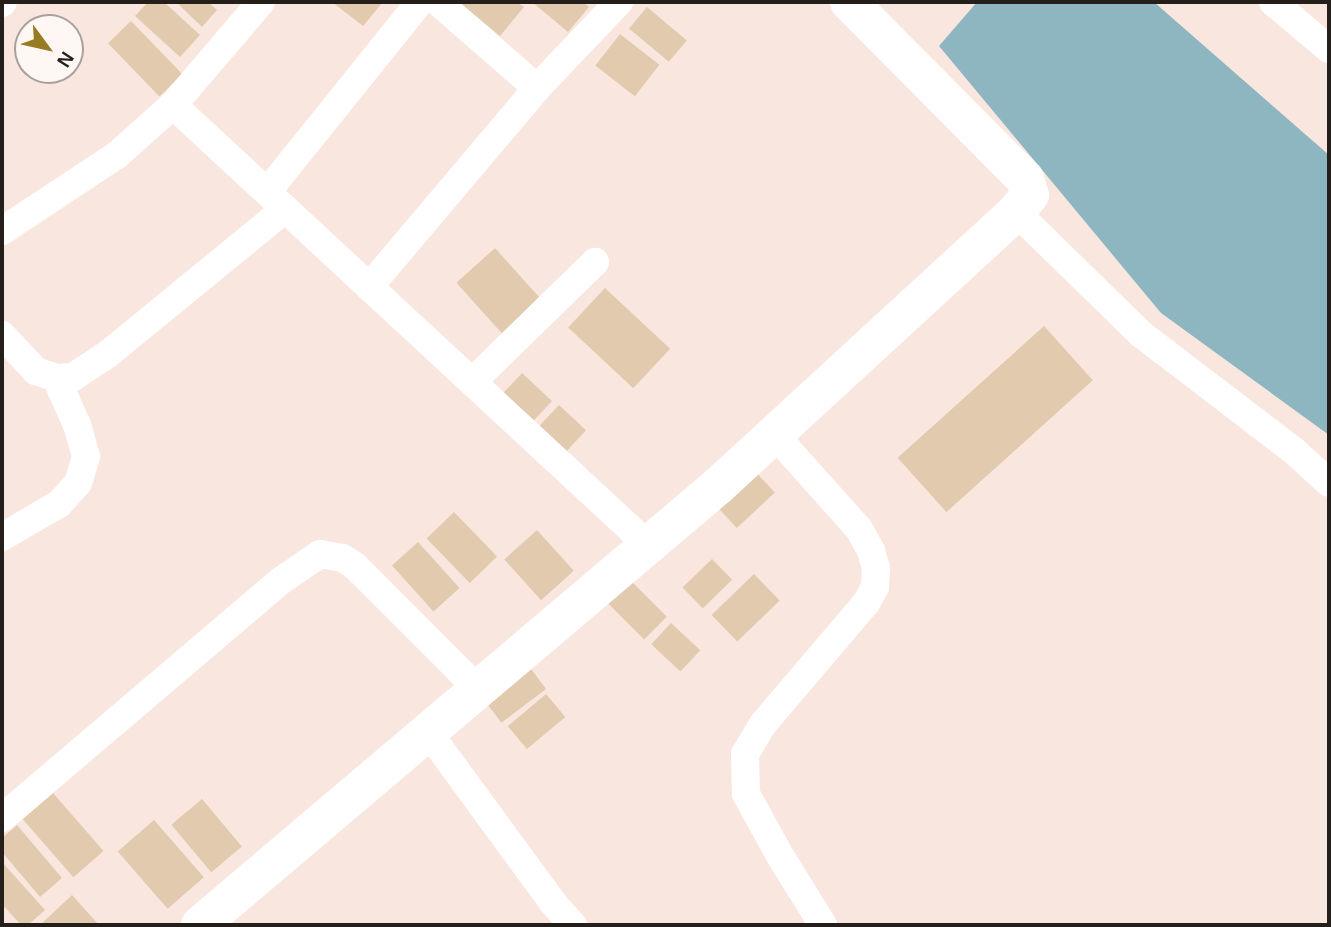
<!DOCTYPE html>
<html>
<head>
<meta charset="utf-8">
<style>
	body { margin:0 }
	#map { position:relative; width:1331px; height:927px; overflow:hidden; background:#f9e7df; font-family:Helvetica,sans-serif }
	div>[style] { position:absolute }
	.water>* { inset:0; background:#8db6c0 }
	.building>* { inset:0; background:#e1caae; transform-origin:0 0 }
	.minor>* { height:28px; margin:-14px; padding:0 14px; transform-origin:14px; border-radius:14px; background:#fff }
	.secondary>* { height:38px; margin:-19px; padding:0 19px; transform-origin:19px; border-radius:19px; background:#fff }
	span { translate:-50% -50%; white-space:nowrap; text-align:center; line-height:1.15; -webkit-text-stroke:7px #fef7f4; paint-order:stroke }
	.frame { position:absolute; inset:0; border:4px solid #251f1c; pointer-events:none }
	.north { position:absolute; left:14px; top:14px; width:70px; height:70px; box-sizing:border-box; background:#fef7f4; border:2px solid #a7a19e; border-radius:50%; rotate:123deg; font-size:19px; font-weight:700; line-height:28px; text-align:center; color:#251f1c }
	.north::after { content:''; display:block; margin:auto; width:24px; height:32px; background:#977b23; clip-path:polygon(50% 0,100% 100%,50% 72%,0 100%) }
</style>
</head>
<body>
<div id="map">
	<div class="water">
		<div style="clip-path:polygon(977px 2px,1154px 2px,1329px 155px,1329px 435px,1161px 313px,939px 46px)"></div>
	</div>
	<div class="building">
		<div style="clip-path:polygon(148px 2px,164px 2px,200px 35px,180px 57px,135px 16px)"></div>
		<div style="clip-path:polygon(176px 2px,208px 2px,217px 10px,202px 27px)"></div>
		<div style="clip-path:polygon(332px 2px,383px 2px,363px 26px)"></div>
		<div style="clip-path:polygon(459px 2px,517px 2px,524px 7px,500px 36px)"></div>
		<div style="clip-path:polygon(532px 2px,583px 2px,589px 7px,568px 32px)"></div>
		<div style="left:647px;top:7px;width:52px;height:28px;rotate:40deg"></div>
		<div style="left:131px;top:21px;width:74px;height:32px;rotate:46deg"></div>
		<div style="left:620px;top:34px;width:50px;height:40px;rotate:38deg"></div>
		<div style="left:495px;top:248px;width:75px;height:52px;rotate:48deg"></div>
		<div style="left:605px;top:288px;width:89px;height:54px;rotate:43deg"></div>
		<div style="left:1044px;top:326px;width:73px;height:197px;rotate:48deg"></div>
		<div style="left:522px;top:373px;width:41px;height:38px;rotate:43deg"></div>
		<div style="left:559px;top:405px;width:37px;height:37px;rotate:43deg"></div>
		<div style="left:751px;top:467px;width:35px;height:52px;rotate:47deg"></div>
		<div style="left:454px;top:512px;width:62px;height:38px;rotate:46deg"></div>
		<div style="left:537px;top:530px;width:55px;height:44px;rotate:48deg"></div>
		<div style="left:418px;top:542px;width:62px;height:35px;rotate:48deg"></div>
		<div style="left:712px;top:559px;width:29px;height:41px;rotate:46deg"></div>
		<div style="left:754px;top:574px;width:37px;height:59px;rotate:46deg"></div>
		<div style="left:630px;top:580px;width:52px;height:32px;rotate:45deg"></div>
		<div style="left:671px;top:623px;width:40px;height:29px;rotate:43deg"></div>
		<div style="left:528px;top:665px;width:30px;height:56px;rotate:53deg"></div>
		<div style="left:546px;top:694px;width:30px;height:50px;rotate:50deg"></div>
		<div style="left:53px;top:793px;width:77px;height:40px;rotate:49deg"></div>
		<div style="left:202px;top:799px;width:62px;height:40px;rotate:50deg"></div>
		<div style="left:154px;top:820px;width:76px;height:48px;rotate:49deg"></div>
		<div style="clip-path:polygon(17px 825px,62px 878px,40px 897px,2px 852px,2px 838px)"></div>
		<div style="clip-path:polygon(2px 862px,45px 910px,28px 925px,21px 925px,2px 904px)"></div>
		<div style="clip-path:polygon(72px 895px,99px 925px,40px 925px)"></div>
	</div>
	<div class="minor">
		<div style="left:438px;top:2px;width:131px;rotate:41deg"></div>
		<div style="left:1273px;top:2px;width:73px;rotate:40deg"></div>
		<div style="left:2px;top:3px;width:1px;rotate:-45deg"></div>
		<div style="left:173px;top:105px;width:647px;rotate:42.81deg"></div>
		<div style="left:267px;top:192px;width:244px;rotate:-51.2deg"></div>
		<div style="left:1016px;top:212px;width:175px;rotate:44.3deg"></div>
		<div style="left:1141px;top:334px;width:193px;rotate:37.4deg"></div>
		<div style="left:1294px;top:451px;width:47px;rotate:42.4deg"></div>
		<div style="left:2px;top:231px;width:138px;rotate:-33.5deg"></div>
		<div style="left:117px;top:155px;width:75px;rotate:-41.8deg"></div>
		<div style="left:173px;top:105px;width:135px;rotate:-49.5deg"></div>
		<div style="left:369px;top:287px;width:260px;rotate:-49.8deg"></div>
		<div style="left:537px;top:88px;width:119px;rotate:-46.4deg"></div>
		<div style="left:2px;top:335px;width:50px;rotate:46.6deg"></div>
		<div style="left:36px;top:371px;width:21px;rotate:19deg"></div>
		<div style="left:56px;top:378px;width:17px;rotate:-3deg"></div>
		<div style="left:73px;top:377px;width:42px;rotate:-33.3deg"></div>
		<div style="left:108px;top:354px;width:229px;rotate:-39.3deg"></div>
		<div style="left:472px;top:382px;width:172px;rotate:-44.3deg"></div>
		<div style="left:774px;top:434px;width:127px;rotate:48.2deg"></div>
		<div style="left:859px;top:529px;width:25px;rotate:61deg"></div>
		<div style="left:871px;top:551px;width:18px;rotate:74deg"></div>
		<div style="left:876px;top:568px;width:19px;rotate:93deg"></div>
		<div style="left:875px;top:587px;width:18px;rotate:119deg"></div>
		<div style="left:866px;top:603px;width:159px;rotate:130.4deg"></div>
		<div style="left:763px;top:724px;width:35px;rotate:121deg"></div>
		<div style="left:745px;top:754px;width:40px;rotate:88.6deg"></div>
		<div style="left:746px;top:794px;width:68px;rotate:61.2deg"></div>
		<div style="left:779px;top:854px;width:84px;rotate:58.2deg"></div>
		<div style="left:2px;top:537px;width:66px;rotate:-30.1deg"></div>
		<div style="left:59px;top:504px;width:28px;rotate:-48deg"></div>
		<div style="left:78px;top:483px;width:28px;rotate:-73deg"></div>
		<div style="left:86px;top:456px;width:32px;rotate:-106deg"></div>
		<div style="left:77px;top:425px;width:51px;rotate:-114.1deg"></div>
		<div style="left:428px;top:732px;width:212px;rotate:53.8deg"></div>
		<div style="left:553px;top:903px;width:30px;rotate:48deg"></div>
		<div style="left:2px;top:818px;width:367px;rotate:-40.4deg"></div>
		<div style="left:282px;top:580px;width:46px;rotate:-34.4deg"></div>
		<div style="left:320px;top:554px;width:23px;rotate:10deg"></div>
		<div style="left:343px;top:558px;width:14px;rotate:34deg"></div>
		<div style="left:355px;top:566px;width:174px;rotate:45deg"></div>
	</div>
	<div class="secondary">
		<div style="left:200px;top:925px;width:679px;rotate:-40.28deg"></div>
		<div style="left:718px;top:486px;width:405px;rotate:-42.6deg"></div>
		<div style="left:1016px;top:212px;width:22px;rotate:-51deg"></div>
		<div style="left:1030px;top:195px;width:17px;rotate:-107deg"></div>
		<div style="left:1025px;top:179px;width:250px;rotate:-134.8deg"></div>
	</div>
	<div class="frame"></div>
	<div class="north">N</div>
</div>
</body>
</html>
